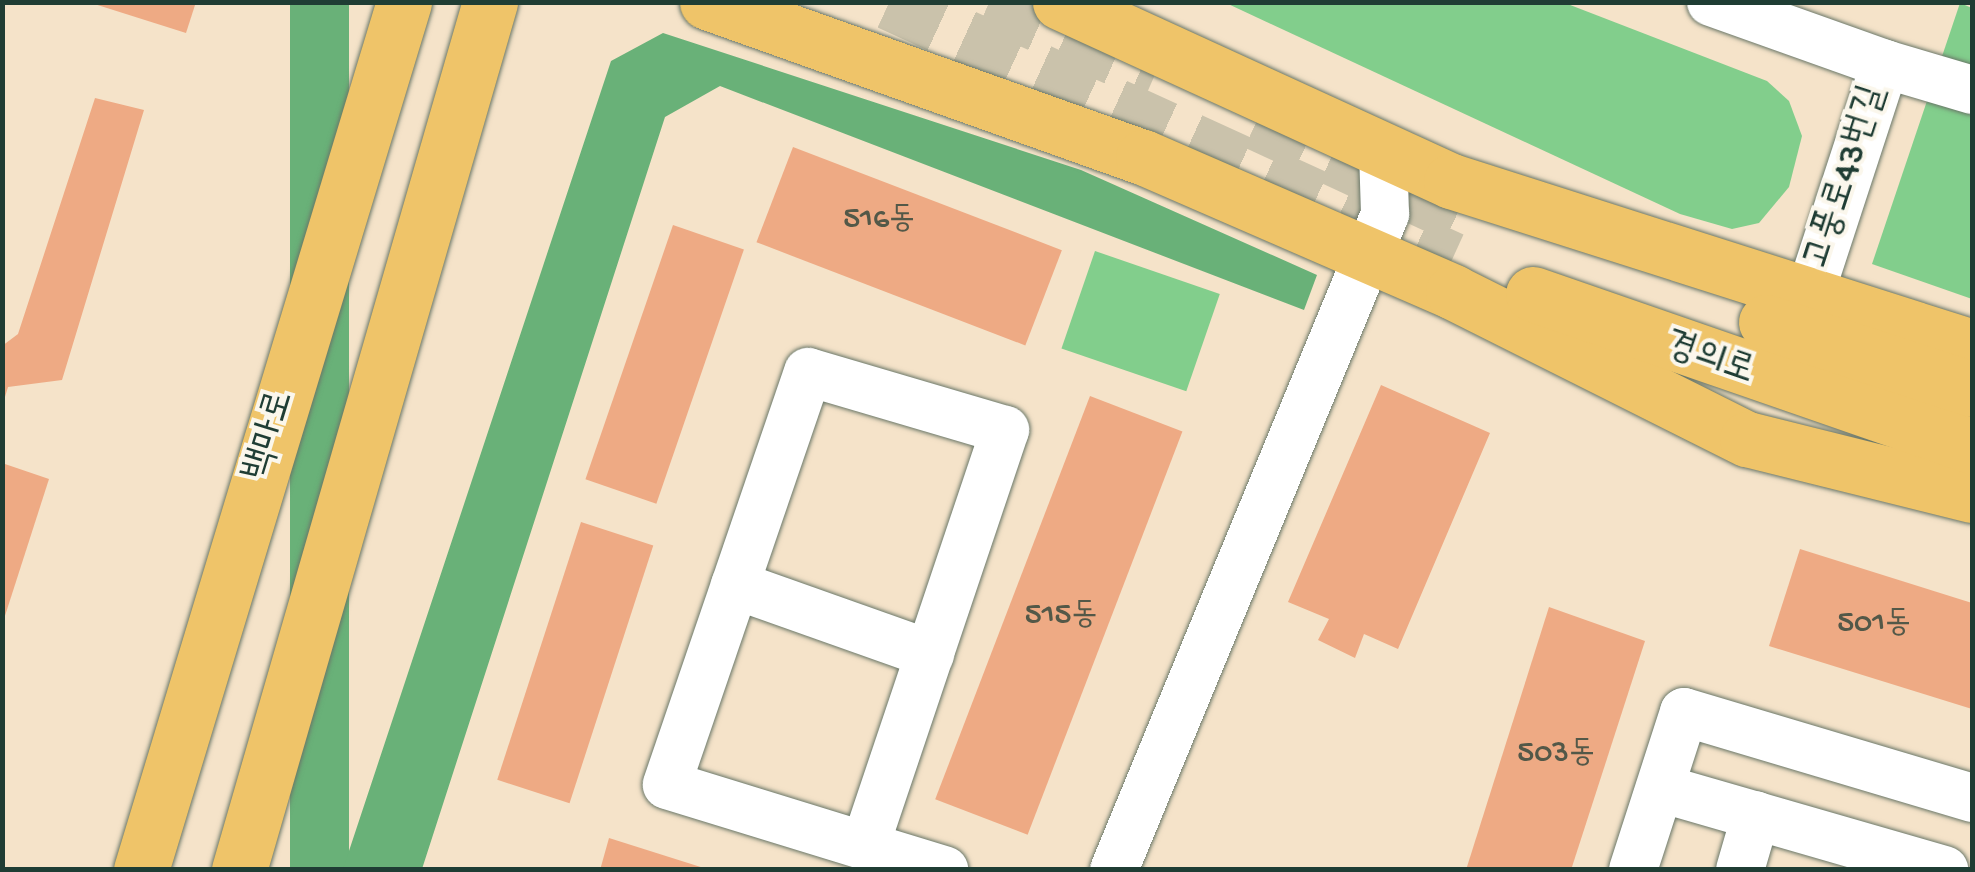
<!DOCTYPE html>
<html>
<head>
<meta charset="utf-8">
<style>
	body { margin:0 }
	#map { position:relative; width:1975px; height:872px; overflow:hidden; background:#f5e3c9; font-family:"Gochi Hand","Poor Story",sans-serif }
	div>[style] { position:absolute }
	.green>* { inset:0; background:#82ce8c; transform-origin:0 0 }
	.forest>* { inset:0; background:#69b178; transform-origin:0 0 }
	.building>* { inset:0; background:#eeaa84; transform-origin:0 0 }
	.major-tunnel>* { height:55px; margin-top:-27.5px; transform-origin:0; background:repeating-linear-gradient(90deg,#cac2ab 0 55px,transparent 0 83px) }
	.roads { filter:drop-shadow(0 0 2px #6a7768) drop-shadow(0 0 2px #6a7768) }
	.minor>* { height:48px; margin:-24px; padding:0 24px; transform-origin:24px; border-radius:24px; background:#fff }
	.major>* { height:55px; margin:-27.5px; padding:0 27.5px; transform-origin:27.5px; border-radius:27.5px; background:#efc469 }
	span { translate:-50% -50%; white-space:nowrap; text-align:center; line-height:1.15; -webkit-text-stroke:8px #fbf7ec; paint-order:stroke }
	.number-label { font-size:32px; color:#535848 }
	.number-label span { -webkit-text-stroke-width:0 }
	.street-label { font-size:38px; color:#1f3d34 }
	.frame { position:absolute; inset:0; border:5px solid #1f3d34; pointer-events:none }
</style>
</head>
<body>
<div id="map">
	<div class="green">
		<div style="clip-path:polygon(1226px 3px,1565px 3px,1767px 81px,1789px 101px,1802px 136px,1789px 187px,1759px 223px,1732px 229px,1680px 214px)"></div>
		<div style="clip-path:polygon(1960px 3px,1972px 8px,1972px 299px,1872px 264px)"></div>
		<div style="left:1095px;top:251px;width:132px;height:103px;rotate:19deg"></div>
	</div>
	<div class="forest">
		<div style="left:290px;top:3px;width:59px;height:910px"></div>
		<div style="clip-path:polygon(663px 33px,1081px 170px,1317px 275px,1304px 310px,720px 86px,665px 117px,422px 869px,343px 869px,611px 61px)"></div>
	</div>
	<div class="building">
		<div style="clip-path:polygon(88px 2px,196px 2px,186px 33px)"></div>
		<div style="clip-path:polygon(95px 98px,144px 110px,62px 380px,8px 387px,2px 407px,2px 346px,18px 334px)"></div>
		<div style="left:793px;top:147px;width:288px;height:102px;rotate:21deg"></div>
		<div style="left:673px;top:225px;width:75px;height:269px;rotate:19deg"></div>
		<div style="clip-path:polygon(1381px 385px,1490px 433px,1398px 649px,1364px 634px,1355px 658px,1318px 640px,1329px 619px,1288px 602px)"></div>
		<div style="left:1090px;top:396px;width:99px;height:432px;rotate:21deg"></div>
		<div style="clip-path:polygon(2px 463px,49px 479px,3px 622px,2px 622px)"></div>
		<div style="left:581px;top:522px;width:76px;height:271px;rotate:18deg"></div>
		<div style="clip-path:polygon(1800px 549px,1972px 603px,1972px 709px,1769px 646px)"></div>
		<div style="clip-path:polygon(1549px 607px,1645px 641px,1571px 870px,1466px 870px)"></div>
		<div style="clip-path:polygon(609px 838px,707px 869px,707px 870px,600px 870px)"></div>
	</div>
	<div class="major-tunnel">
		<div style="left:889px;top:2px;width:619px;rotate:24.54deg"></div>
		<div style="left:989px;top:2px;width:181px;rotate:23.7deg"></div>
		<div style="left:1256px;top:122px;width:242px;rotate:24.9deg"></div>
	</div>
	<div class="roads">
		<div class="minor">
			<div style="left:1711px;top:2px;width:185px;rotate:19.6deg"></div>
			<div style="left:1885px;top:64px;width:245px;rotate:108.1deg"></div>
			<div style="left:1885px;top:64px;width:91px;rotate:16.6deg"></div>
			<div style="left:735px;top:585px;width:207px;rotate:19.5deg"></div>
			<div style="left:1660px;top:788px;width:296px;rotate:16.1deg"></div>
			<div style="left:865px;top:846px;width:439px;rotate:-71.4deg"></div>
			<div style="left:1005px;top:430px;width:205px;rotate:-163.6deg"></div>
			<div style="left:808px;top:372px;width:436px;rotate:108.9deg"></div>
			<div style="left:667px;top:785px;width:207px;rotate:17.1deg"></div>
			<div style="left:865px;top:846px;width:83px;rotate:16.9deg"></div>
			<div style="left:1114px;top:870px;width:710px;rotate:-67.55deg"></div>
			<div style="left:1385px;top:214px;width:62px;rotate:-91.8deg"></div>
			<div style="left:1633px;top:870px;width:166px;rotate:-72.1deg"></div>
			<div style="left:1684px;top:712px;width:301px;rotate:16.6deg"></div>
			<div style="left:1740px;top:870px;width:57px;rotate:-73.8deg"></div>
		</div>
		<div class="major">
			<div style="left:707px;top:2px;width:463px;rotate:19.6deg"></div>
			<div style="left:1143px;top:157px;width:338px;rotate:23.5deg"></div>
			<div style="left:1453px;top:292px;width:329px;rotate:26.6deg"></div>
			<div style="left:1747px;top:439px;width:232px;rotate:14deg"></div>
			<div style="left:1060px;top:2px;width:430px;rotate:24.6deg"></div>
			<div style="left:1451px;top:181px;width:547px;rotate:17.67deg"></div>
			<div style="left:1533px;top:294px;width:465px;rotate:19.1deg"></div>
			<div style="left:1766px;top:322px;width:217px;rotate:18deg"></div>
			<div style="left:141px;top:870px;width:907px;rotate:-73.14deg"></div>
			<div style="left:239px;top:870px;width:904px;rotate:-73.87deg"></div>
		</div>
	</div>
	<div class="number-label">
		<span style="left:879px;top:220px">516동</span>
		<span style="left:1061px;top:616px">515동</span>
		<span style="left:1874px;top:624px">501동</span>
		<span style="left:1556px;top:754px">503동</span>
	</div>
	<div class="street-label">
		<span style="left:1847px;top:178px;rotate:-72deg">고풍로43번길</span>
		<span style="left:1709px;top:360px;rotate:19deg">경의로</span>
		<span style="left:271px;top:436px;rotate:-73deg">백마로</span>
	</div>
	<div class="frame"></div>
</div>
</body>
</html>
